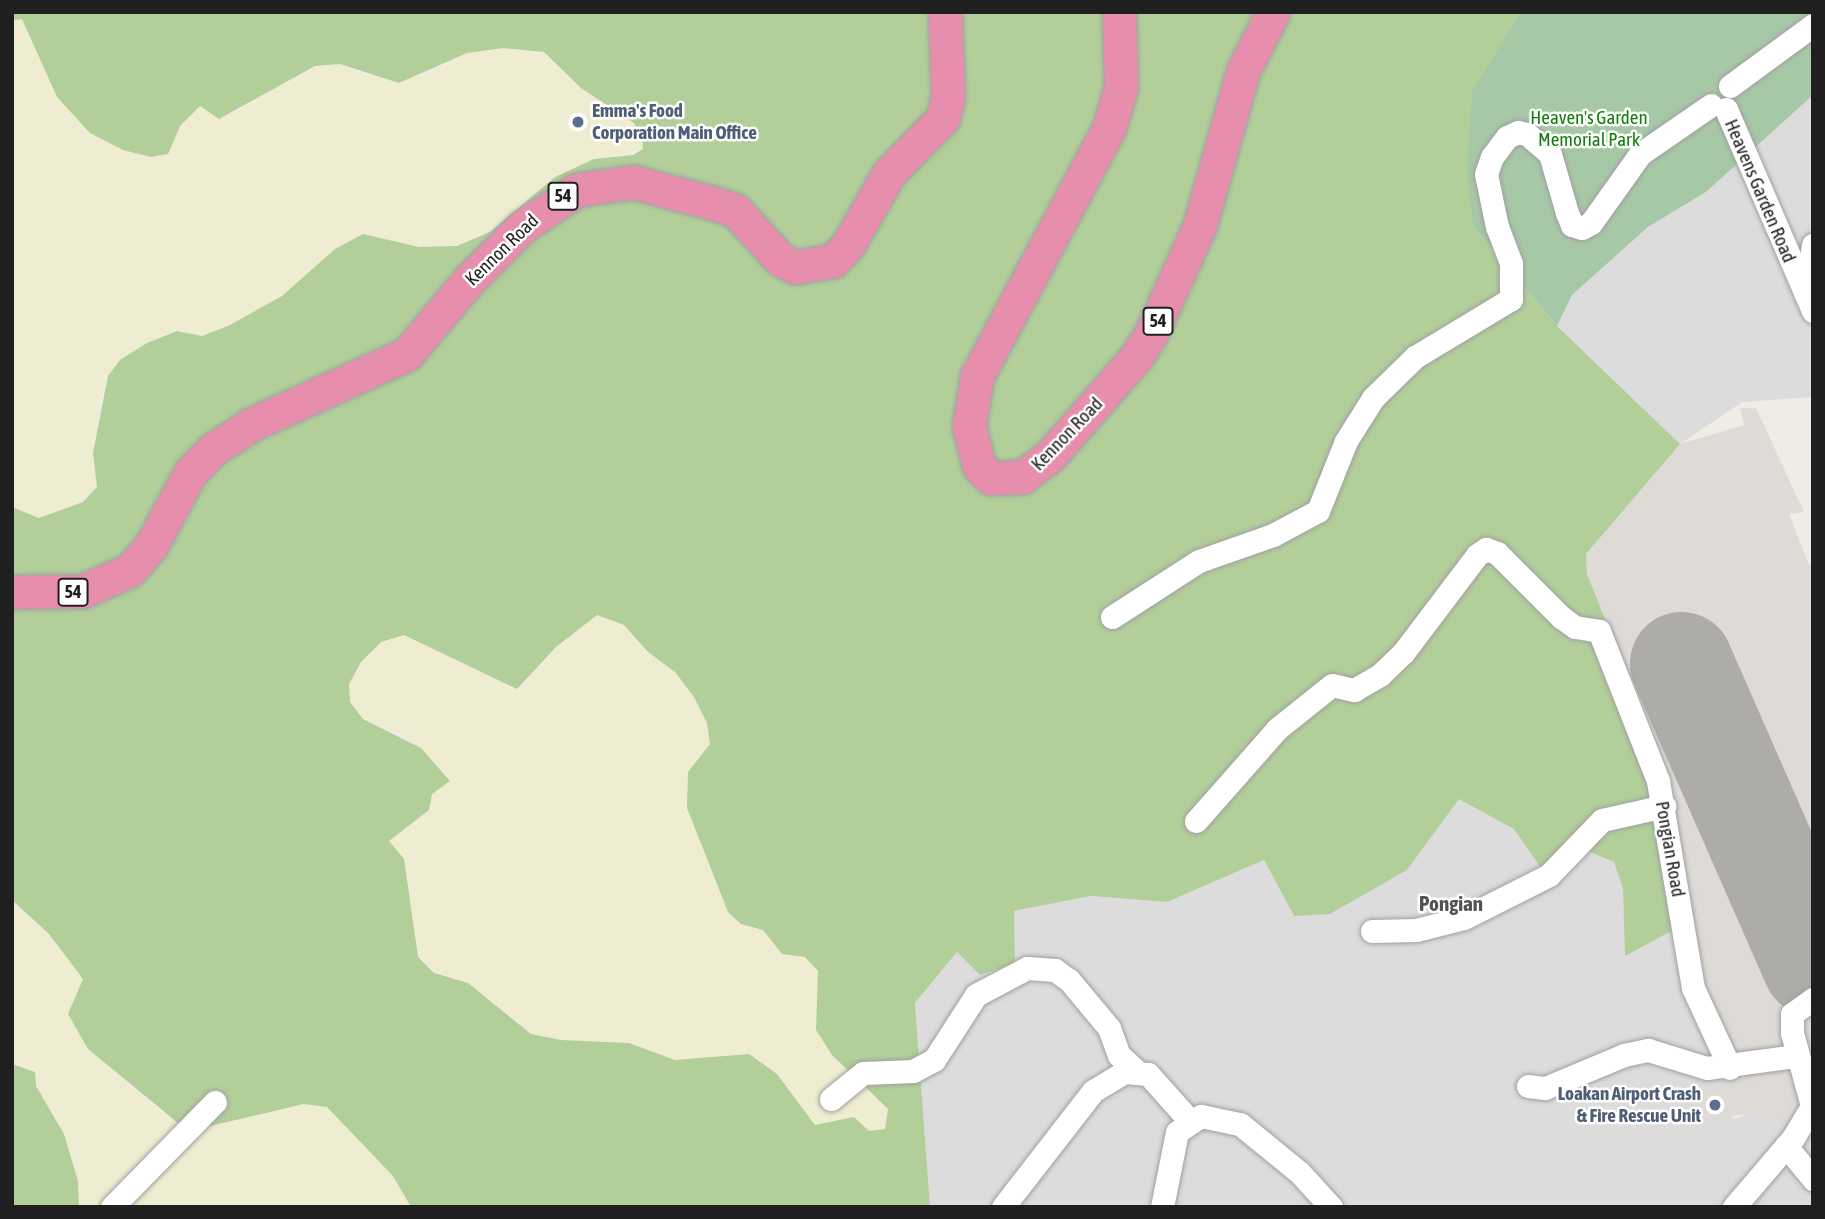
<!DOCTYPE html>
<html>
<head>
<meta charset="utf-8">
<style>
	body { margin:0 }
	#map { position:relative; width:1825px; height:1219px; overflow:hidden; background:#f0ebe5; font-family:"Asap Condensed",sans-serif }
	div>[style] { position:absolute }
	.residential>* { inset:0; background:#dddcdc }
	.airport>* { inset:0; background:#dedbd7 }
	.farmland>* { inset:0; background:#eeecd1 }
	.forest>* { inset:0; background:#b2cf9a }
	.cemetery>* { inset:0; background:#a7c8a7 }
	.runway>* { height:103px; margin:-51.5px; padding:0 51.5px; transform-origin:51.5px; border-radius:51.5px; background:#aeaca9 }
	.roads { filter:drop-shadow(0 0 2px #a0a0a0) drop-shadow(0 0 2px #a0a0a0) }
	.minor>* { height:23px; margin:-11.5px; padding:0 11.5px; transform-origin:11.5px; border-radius:11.5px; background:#fff }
	.highway>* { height:33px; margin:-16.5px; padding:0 16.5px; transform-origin:16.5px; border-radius:16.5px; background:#e68eac }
	.dots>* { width:19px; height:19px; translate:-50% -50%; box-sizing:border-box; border:4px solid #fff; border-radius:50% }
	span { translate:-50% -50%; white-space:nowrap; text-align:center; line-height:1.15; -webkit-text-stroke:5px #fff; paint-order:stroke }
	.shield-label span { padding:2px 5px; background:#fff; border:2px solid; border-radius:5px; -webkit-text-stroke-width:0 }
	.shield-label { font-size:18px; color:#1f1f1f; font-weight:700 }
	.service-label { font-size:19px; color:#4e5e75; font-weight:700 }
	.left { translate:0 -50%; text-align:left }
	.right { translate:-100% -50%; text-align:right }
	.park-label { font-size:19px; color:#147e0c }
	.street-label { font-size:19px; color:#1f1f1f }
	.neighbourhood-label { font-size:21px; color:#525252; font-weight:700 }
	.frame { position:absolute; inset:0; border:14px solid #1f1f1f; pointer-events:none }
</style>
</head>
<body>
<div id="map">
	<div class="residential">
		<div style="clip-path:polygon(1813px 95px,1813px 397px,1742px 402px,1680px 444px,1557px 326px,1572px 295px,1648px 227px,1706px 192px)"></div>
		<div style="clip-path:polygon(1459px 798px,1514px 829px,1543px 871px,1571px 844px,1614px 862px,1623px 889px,1626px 955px,1688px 922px,1742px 1072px,1697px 1094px,1701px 1105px,1696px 1107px,1736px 1119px,1759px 1108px,1767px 1110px,1813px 1167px,1813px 1207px,930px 1207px,915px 1003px,957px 952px,1015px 963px,1013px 911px,1091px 896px,1167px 902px,1264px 860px,1294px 916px,1407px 870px)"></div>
	</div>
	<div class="airport">
		<div style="clip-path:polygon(1740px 408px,1756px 408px,1804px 512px,1789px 514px,1809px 565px,1813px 564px,1813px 1167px,1767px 1110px,1734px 1116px,1705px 1129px,1695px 1108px,1701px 1104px,1696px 1094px,1742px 1072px,1713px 1026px,1636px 696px,1587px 574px,1586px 554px,1646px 478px,1680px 444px,1744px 425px)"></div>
	</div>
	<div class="farmland">
		<div style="clip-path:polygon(22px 19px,57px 97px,110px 143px,151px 157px,168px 154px,180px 126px,200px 106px,232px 114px,315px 66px,340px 64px,365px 75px,422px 76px,467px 53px,503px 48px,544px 52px,581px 88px,634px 123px,643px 150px,594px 159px,537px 193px,490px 233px,457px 246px,419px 247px,363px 234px,282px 296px,228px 326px,202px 336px,177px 331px,120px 360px,108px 376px,101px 397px,93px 453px,97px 487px,83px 502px,39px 518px,12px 507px,12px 20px)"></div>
		<div style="clip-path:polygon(597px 615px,624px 625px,648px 652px,675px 672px,694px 697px,707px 723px,710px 744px,688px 772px,741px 924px,763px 930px,782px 954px,805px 957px,818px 971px,816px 1030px,832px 1055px,888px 1109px,885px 1129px,869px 1131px,854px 1118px,815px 1126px,777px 1074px,675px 1060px,629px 1043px,561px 1040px,531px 1034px,468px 983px,434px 973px,418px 957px,404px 859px,389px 841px,429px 810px,438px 766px,404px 735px,363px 719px,350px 702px,349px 684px,361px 662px,381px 642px,404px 635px,517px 689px,556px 647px)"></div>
		<div style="clip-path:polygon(12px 900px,49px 934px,83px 979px,68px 1014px,115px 1073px,142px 1096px,178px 1123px,304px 1104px,327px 1107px,393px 1176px,411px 1207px,79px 1207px,78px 1181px,64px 1134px,36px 1086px,35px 1072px,12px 1064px)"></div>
	</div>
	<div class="forest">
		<div style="clip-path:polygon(evenodd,12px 12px,1521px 12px,1506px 39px,1473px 227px,1557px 326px,1680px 444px,1586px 554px,1587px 574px,1636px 696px,1688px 922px,1625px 956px,1623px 889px,1614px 862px,1571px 844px,1543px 871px,1514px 829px,1459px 799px,1407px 870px,1330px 914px,1294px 916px,1264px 860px,1167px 902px,1091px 896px,1014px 911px,1015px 963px,980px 975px,957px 952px,915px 1003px,930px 1207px,411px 1207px,393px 1176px,327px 1107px,304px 1104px,197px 1129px,178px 1123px,88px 1049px,68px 1014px,83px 979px,49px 934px,12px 900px,12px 507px,39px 518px,83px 502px,97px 487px,93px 453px,108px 376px,120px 360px,147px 343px,177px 331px,202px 336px,228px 326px,282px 296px,335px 249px,363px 234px,419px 247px,457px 246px,490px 232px,555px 177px,594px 159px,633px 155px,643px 149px,642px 139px,634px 123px,581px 88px,544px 52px,503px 48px,467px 53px,399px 83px,340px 64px,315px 66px,219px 119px,200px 106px,180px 126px,168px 154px,151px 157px,123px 150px,90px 133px,57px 97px,22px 19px,12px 20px,12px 12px,597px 615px,624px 625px,648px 652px,675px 672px,694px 697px,707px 723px,710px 744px,688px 772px,687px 808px,728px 912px,741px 924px,763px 930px,782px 954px,805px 957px,818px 971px,816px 1030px,832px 1055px,888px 1109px,885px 1129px,869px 1131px,854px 1117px,815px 1125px,777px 1074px,749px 1054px,675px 1060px,629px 1043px,561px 1040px,531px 1034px,468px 983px,434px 973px,418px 957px,404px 859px,389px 841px,429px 810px,432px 794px,450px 781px,421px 748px,363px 719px,350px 702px,349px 684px,361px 662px,381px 642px,404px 635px,517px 689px,556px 647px,597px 615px)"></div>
		<div style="clip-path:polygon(12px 1064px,35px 1072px,36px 1086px,64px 1134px,78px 1181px,79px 1207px,12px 1207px)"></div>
	</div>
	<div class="cemetery">
		<div style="clip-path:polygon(1521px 12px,1813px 12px,1813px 95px,1706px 192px,1648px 227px,1572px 295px,1557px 326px,1473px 227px,1467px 171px,1472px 92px)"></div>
	</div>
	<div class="runway">
		<div style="left:1681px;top:663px;width:329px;rotate:66.3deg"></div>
	</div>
	<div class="roads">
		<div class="minor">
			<div style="left:1730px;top:86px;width:103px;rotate:-36.3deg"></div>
			<div style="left:1726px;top:109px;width:220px;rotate:66.7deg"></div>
			<div style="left:1805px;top:293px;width:49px;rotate:-80.5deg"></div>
			<div style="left:1112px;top:617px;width:103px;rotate:-32.8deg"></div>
			<div style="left:1199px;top:561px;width:78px;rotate:-19.4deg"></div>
			<div style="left:1273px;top:535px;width:51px;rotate:-28.1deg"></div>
			<div style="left:1318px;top:511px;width:75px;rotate:-68.2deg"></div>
			<div style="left:1346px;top:441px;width:51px;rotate:-57.9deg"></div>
			<div style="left:1373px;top:398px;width:59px;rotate:-44.3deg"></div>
			<div style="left:1415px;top:357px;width:112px;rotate:-31.1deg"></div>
			<div style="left:1511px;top:299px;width:36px;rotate:-90deg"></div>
			<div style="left:1511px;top:263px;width:39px;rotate:-111deg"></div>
			<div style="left:1497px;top:227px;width:54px;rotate:-101.7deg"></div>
			<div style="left:1486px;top:174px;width:18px;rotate:-71deg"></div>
			<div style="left:1492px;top:157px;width:25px;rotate:-53deg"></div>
			<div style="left:1507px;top:137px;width:12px;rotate:-24deg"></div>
			<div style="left:1518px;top:132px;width:9px;rotate:13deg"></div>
			<div style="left:1527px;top:134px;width:30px;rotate:41deg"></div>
			<div style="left:1550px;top:154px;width:61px;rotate:73.9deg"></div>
			<div style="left:1567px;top:213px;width:13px;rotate:67deg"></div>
			<div style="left:1572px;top:225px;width:10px;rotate:17deg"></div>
			<div style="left:1582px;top:228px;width:10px;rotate:-29deg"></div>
			<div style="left:1591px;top:223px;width:85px;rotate:-54.6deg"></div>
			<div style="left:1640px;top:154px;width:86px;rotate:-34.6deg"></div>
			<div style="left:1196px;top:821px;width:123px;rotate:-48.6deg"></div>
			<div style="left:1277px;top:729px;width:70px;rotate:-38.7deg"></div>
			<div style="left:1332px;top:685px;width:23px;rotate:13deg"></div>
			<div style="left:1354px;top:690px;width:30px;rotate:-30deg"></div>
			<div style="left:1380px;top:675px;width:32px;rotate:-44deg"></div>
			<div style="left:1403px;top:653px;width:123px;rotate:-52.9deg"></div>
			<div style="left:1477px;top:555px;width:11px;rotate:-34deg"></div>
			<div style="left:1486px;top:549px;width:12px;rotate:20deg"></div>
			<div style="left:1497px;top:553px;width:91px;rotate:45deg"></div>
			<div style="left:1561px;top:617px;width:17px;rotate:36deg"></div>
			<div style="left:1575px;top:627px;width:24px;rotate:9deg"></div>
			<div style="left:1599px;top:631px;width:161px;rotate:68.5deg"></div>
			<div style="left:1658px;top:781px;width:210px;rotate:80.4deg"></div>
			<div style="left:1693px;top:988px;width:88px;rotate:65.2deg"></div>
			<div style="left:1372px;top:931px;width:44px;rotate:-1.3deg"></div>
			<div style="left:1416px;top:930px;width:49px;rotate:-14deg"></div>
			<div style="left:1464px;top:918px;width:95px;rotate:-26.8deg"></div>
			<div style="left:1549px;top:875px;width:76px;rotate:-46.1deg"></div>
			<div style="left:1602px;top:820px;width:64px;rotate:-12.7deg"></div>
			<div style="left:1528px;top:1086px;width:17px;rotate:7deg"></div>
			<div style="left:1545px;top:1088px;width:86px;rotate:-22.7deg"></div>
			<div style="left:1624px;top:1055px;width:25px;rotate:-12deg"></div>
			<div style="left:1648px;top:1050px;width:62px;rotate:17deg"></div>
			<div style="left:1707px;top:1068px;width:90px;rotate:-7.7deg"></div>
			<div style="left:831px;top:1099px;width:41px;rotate:-39.1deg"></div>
			<div style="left:863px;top:1073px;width:50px;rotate:-2.3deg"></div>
			<div style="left:913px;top:1071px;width:24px;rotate:-28deg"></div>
			<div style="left:934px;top:1060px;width:77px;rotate:-57.1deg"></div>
			<div style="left:976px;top:995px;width:58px;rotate:-27.9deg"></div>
			<div style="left:1027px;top:968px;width:28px;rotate:4deg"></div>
			<div style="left:1055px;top:970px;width:17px;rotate:36deg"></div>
			<div style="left:1069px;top:980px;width:62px;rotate:50.2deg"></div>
			<div style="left:1109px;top:1028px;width:29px;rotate:70deg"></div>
			<div style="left:1119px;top:1055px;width:22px;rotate:43deg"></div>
			<div style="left:1786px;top:1146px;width:43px;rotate:50.7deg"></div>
			<div style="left:112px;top:1207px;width:147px;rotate:-45.6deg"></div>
			<div style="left:1003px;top:1207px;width:147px;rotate:-52.2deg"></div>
			<div style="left:1093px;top:1091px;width:37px;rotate:-31deg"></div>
			<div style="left:1125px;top:1072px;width:23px;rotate:5deg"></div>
			<div style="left:1148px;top:1074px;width:63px;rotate:48.2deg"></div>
			<div style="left:1162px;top:1207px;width:76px;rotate:-78.7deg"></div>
			<div style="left:1177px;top:1132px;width:29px;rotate:-34deg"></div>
			<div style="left:1201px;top:1116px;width:40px;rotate:12deg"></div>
			<div style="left:1240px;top:1124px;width:77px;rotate:39.2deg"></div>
			<div style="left:1300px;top:1173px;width:46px;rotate:47.6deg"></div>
			<div style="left:1734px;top:1207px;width:91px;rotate:-49.5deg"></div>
			<div style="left:1793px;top:1138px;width:37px;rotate:-59deg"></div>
			<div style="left:1812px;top:1106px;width:76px;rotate:-105.3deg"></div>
			<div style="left:1792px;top:1033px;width:19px;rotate:-90deg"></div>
			<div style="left:1792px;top:1014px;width:26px;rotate:-36deg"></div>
		</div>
		<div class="highway">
			<div style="left:1119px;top:12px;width:75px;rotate:88.5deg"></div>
			<div style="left:1121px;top:87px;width:43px;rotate:106.3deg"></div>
			<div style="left:1109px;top:128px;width:281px;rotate:118deg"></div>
			<div style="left:977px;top:376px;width:51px;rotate:99.1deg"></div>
			<div style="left:969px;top:426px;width:41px;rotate:76deg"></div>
			<div style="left:979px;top:466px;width:17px;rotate:45deg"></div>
			<div style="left:991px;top:478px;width:31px;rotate:-2deg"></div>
			<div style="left:1022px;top:477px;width:36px;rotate:-37deg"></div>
			<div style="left:1051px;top:455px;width:131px;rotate:-49deg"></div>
			<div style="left:1137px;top:356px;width:26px;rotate:-58deg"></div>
			<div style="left:1151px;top:334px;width:120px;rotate:-65.8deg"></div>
			<div style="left:1200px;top:225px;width:160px;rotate:-74.4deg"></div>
			<div style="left:1243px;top:71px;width:66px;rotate:-63deg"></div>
			<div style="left:12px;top:592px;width:71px;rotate:-0.8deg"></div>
			<div style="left:83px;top:591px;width:51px;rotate:-24.1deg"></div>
			<div style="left:130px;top:570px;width:32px;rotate:-49deg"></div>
			<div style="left:151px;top:546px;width:83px;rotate:-61.9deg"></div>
			<div style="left:190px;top:473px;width:32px;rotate:-46deg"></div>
			<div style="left:212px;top:450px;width:48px;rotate:-33deg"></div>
			<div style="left:252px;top:424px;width:170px;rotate:-24.3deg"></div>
			<div style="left:407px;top:354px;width:98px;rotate:-50deg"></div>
			<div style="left:470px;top:279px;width:74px;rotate:-45deg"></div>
			<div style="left:522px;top:227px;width:65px;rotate:-34.4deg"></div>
			<div style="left:576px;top:190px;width:58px;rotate:-8deg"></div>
			<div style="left:633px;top:182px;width:83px;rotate:14.7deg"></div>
			<div style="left:713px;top:203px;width:23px;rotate:18deg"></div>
			<div style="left:735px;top:210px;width:67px;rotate:47.4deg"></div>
			<div style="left:780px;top:259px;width:17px;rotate:28deg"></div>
			<div style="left:795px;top:267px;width:38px;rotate:-9deg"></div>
			<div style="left:833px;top:261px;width:22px;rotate:-47deg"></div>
			<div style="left:848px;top:245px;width:83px;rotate:-60.3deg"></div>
			<div style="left:889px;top:173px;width:77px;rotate:-45.5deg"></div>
			<div style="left:943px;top:118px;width:22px;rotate:-77deg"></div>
			<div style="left:948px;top:97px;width:85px;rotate:-92deg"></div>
		</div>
	</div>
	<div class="dots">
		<div style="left:578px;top:122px;background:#5c6f8a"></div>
		<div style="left:1715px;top:1105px;background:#5c6f8a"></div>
	</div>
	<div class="shield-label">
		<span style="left:563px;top:196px">54</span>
		<span style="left:1158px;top:321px">54</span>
		<span style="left:73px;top:592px">54</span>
	</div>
	<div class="service-label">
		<span class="left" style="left:592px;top:122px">Emma's Food<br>Corporation Main Office</span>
		<span class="right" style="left:1701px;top:1105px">Loakan Airport Crash<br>&amp; Fire Rescue Unit</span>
	</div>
	<div class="park-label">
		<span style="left:1589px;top:129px">Heaven's Garden<br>Memorial Park</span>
	</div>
	<div class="street-label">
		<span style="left:1760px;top:191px;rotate:67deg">Heavens Garden Road</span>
		<span style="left:502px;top:250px;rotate:-44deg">Kennon Road</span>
		<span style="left:1067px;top:434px;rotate:-46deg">Kennon Road</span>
		<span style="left:1670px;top:849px;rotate:80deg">Pongian Road</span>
	</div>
	<div class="neighbourhood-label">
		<span style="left:1451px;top:903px">Pongian</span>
	</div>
	<div class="frame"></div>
</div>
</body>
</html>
